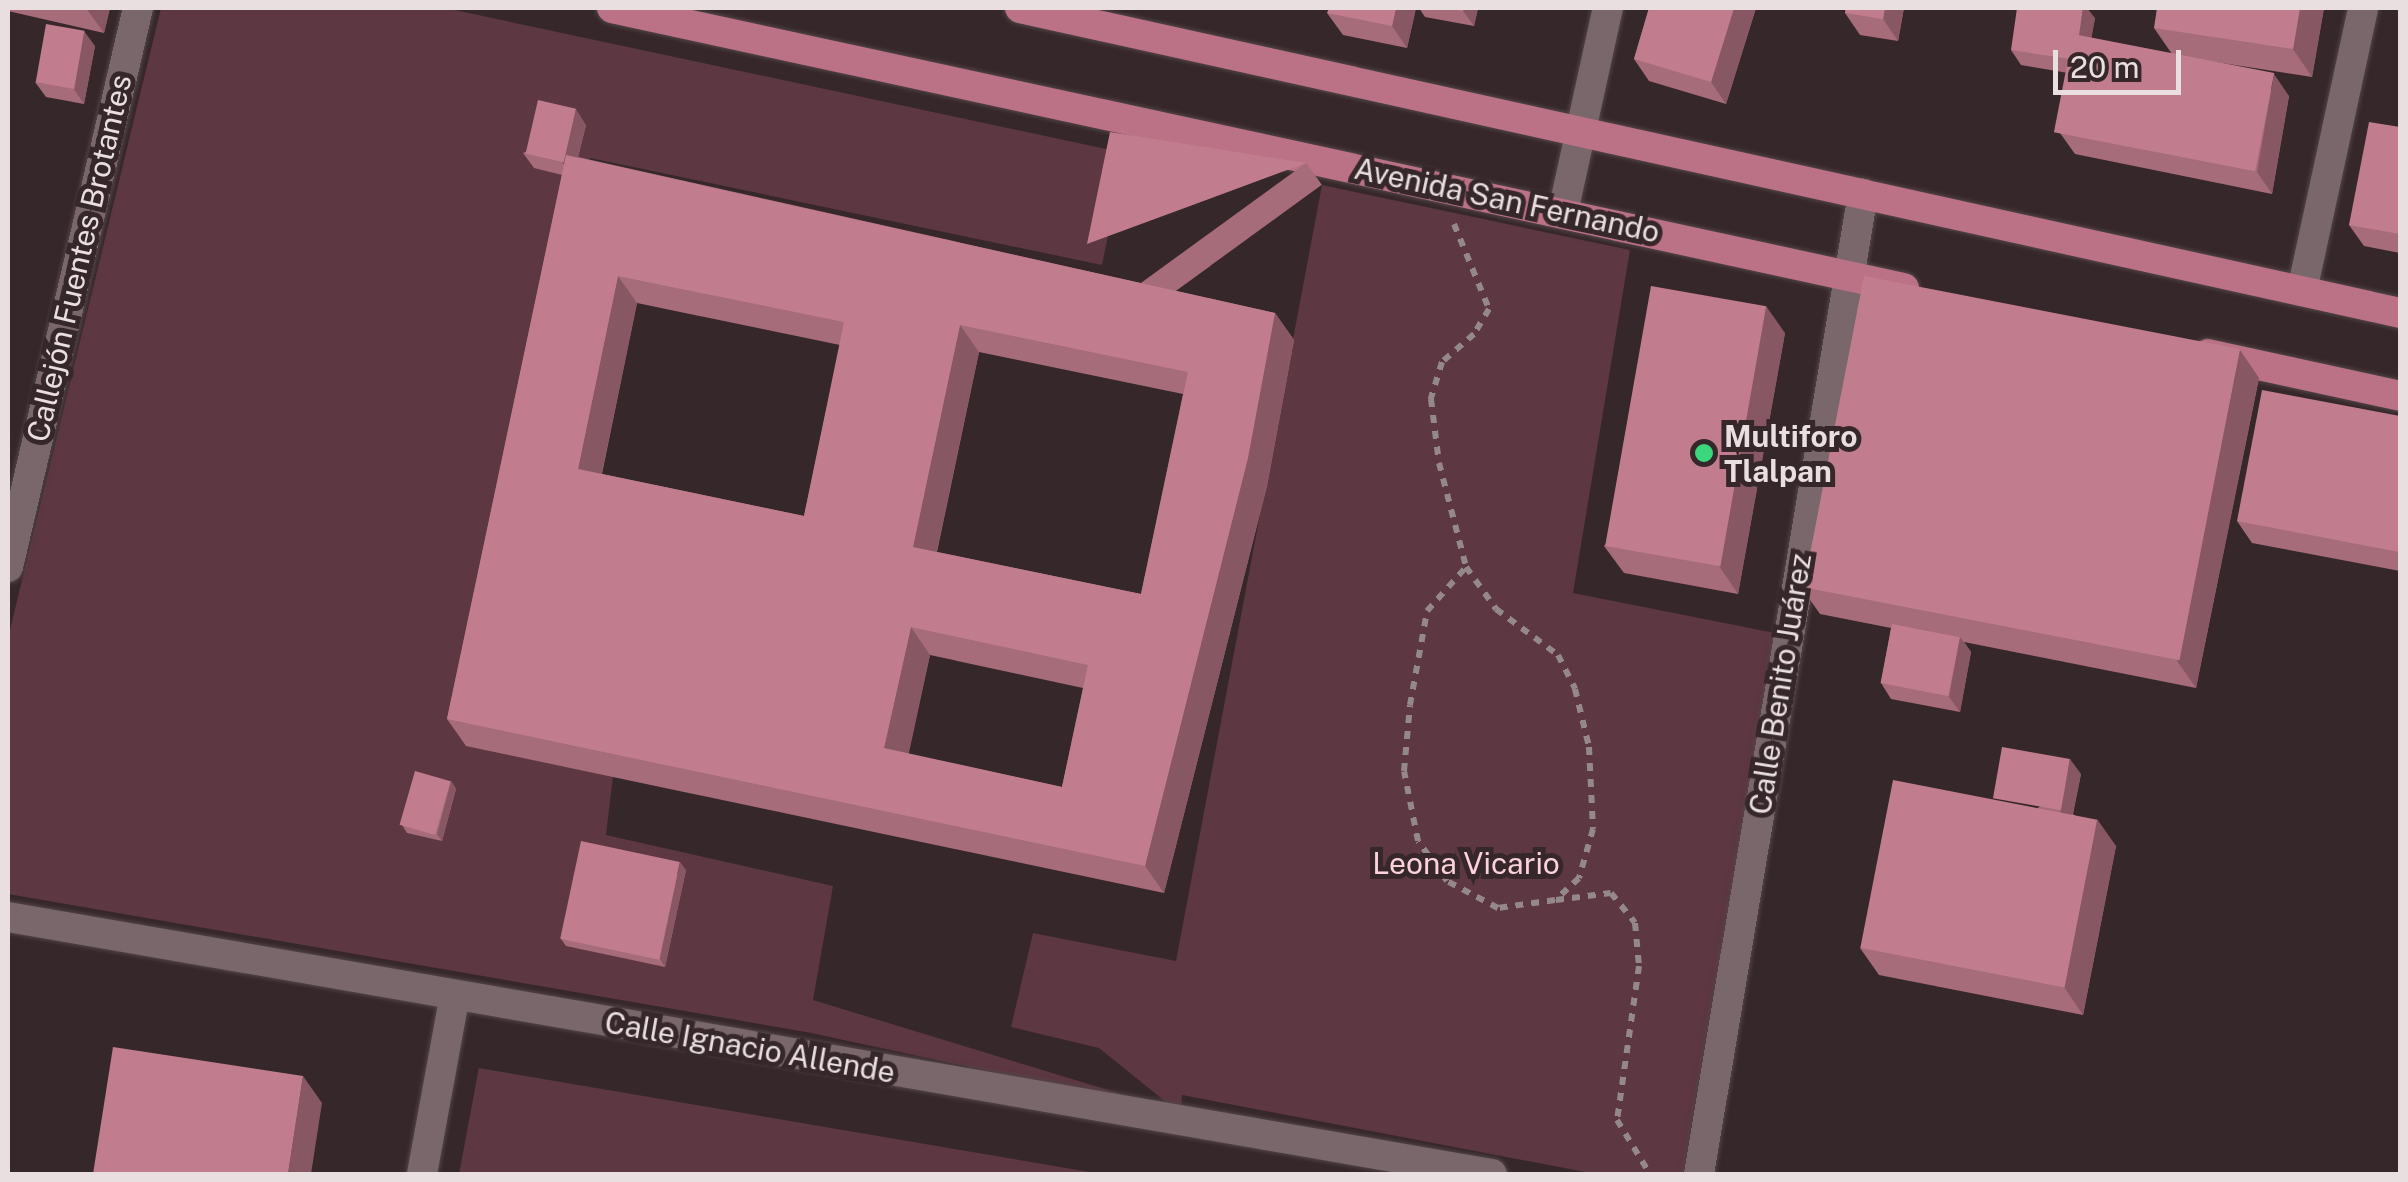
<!DOCTYPE html>
<html>
<head>
<meta charset="utf-8">
<style>
	body { margin:0 }
	#map { position:relative; width:2408px; height:1182px; overflow:hidden; background:#36272a; font-family:"Public Sans",sans-serif }
	div>[style] { position:absolute }
	.green>* { inset:0; background:#5d3741 }
	.path>* { height:6px; margin-top:-3px; transform-origin:0; background:repeating-linear-gradient(90deg,#95888a 0 8px,transparent 0 16px) }
	.roads { filter:drop-shadow(0 0 2px #524548) drop-shadow(0 0 2px #524548) }
	.minor>* { height:30px; margin:-15px; padding:0 15px; transform-origin:15px; border-radius:15px; background:#79676b }
	.major>* { height:30px; margin:-15px; padding:0 15px; transform-origin:15px; border-radius:15px; background:#bc7286 }
	.wall>* { inset:0; background:#a66c7a; transform-origin:0 0 }
	.shaded-wall>* { inset:0; background:#875863 }
	.building>* { inset:0; background:#c17d8e; transform-origin:0 0 }
	.dots>* { width:28px; height:28px; translate:-50% -50%; box-sizing:border-box; border:5px solid #36272a; border-radius:50% }
	span { translate:-50% -50%; white-space:nowrap; text-align:center; line-height:1.15; -webkit-text-stroke:10px #36272a; paint-order:stroke }
	.street-label { font-size:30px; color:#e9dee0 }
	.poi-label { font-size:30px; color:#e9dee0; font-weight:700 }
	.left { translate:0 -50%; text-align:left }
	.park-label { font-size:30px; color:#fbd2db }
	.frame { position:absolute; inset:0; border:10px solid #e9dee0; pointer-events:none }
	.scale { position:absolute; left:2053px; top:50px; width:128px; height:45px; box-sizing:border-box; border:5px solid #e9dee0; border-top:0; padding-left:12px; font-size:30px; line-height:35px; white-space:nowrap; color:#e9dee0; -webkit-text-stroke:8px #36272a; paint-order:stroke }
</style>
</head>
<body>
<div id="map">
	<div class="green">
		<div style="clip-path:polygon(161px 8px,445px 8px,1125px 153px,1102px 265px,590px 158px,585px 182px,613px 776px,606px 835px,833px 886px,813px 1000px,1177px 1111px,1099px 1048px,1011px 1027px,1033px 933px,1176px 961px,1322px 185px,1630px 250px,1573px 593px,1775px 633px,1683px 1174px,1596px 1174px,1182px 1095px,1181px 1112px,806px 1032px,8px 894px,8px 638px)"></div>
		<div style="clip-path:polygon(479px 1067px,479px 1068px,1101px 1174px,459px 1174px)"></div>
	</div>
	<div class="path">
		<div style="left:1454px;top:224px;width:92px;rotate:67.6deg"></div>
		<div style="left:1489px;top:309px;width:29px;rotate:121deg"></div>
		<div style="left:1474px;top:334px;width:43px;rotate:138.8deg"></div>
		<div style="left:1442px;top:362px;width:39px;rotate:107deg"></div>
		<div style="left:1431px;top:399px;width:64px;rotate:82.9deg"></div>
		<div style="left:1439px;top:463px;width:107px;rotate:75.4deg"></div>
		<div style="left:1466px;top:567px;width:52px;rotate:54.5deg"></div>
		<div style="left:1496px;top:609px;width:77px;rotate:36.6deg"></div>
		<div style="left:1558px;top:655px;width:38px;rotate:63deg"></div>
		<div style="left:1575px;top:689px;width:60px;rotate:76.4deg"></div>
		<div style="left:1589px;top:747px;width:82px;rotate:87.2deg"></div>
		<div style="left:1593px;top:829px;width:51px;rotate:105.9deg"></div>
		<div style="left:1579px;top:878px;width:33px;rotate:137deg"></div>
		<div style="left:1555px;top:900px;width:58px;rotate:172deg"></div>
		<div style="left:1498px;top:908px;width:58px;rotate:-152.1deg"></div>
		<div style="left:1447px;top:881px;width:49px;rotate:-125.9deg"></div>
		<div style="left:1418px;top:841px;width:71px;rotate:-101.3deg"></div>
		<div style="left:1404px;top:771px;width:66px;rotate:-84.8deg"></div>
		<div style="left:1410px;top:705px;width:96px;rotate:-79.7deg"></div>
		<div style="left:1427px;top:611px;width:59px;rotate:-48.4deg"></div>
		<div style="left:1556px;top:900px;width:55px;rotate:-7.3deg"></div>
		<div style="left:1611px;top:893px;width:38px;rotate:51deg"></div>
		<div style="left:1635px;top:923px;width:43px;rotate:84.7deg"></div>
		<div style="left:1639px;top:966px;width:156px;rotate:98.1deg"></div>
		<div style="left:1617px;top:1120px;width:63px;rotate:58.6deg"></div>
	</div>
	<div class="roads">
		<div class="minor">
			<div style="left:1563px;top:212px;width:209px;rotate:-77.6deg"></div>
			<div style="left:2302px;top:291px;width:289px;rotate:-77.8deg"></div>
			<div style="left:8px;top:567px;width:574px;rotate:-76.91deg"></div>
			<div style="left:8px;top:917px;width:1506px;rotate:9.83deg"></div>
			<div style="left:422px;top:1174px;width:182px;rotate:-79.6deg"></div>
			<div style="left:1699px;top:1174px;width:994px;rotate:-80.5deg"></div>
		</div>
		<div class="major">
			<div style="left:612px;top:8px;width:1322px;rotate:12.23deg"></div>
			<div style="left:1020px;top:8px;width:1413px;rotate:12.46deg"></div>
			<div style="left:2208px;top:354px;width:197px;rotate:12.3deg"></div>
		</div>
	</div>
	<div class="wall">
		<div style="clip-path:polygon(8px 8px,110px 8px,104px 33px,8px 11px)"></div>
		<div style="clip-path:polygon(1416px 8px,1407px 48px,1343px 35px,1327px 13px)"></div>
		<div style="clip-path:polygon(1419px 8px,1478px 8px,1474px 26px,1425px 17px)"></div>
		<div style="clip-path:polygon(1649px 8px,1756px 8px,1726px 104px,1649px 81px,1634px 59px)"></div>
		<div style="clip-path:polygon(1846px 8px,1904px 8px,1898px 41px,1860px 35px,1845px 13px)"></div>
		<div style="clip-path:polygon(2324px 8px,2312px 77px,2196px 59px,2289px 96px,2272px 194px,2075px 154px,2060px 133px,2068px 73px,2021px 65px,2011px 50px,2095px 18px,2091px 38px,2172px 54px,2154px 28px)"></div>
		<div style="clip-path:polygon(95px 46px,84px 104px,46px 97px,35px 82px)"></div>
		<div style="clip-path:polygon(evenodd,586px 125px,578px 157px,1275px 313px,1294px 340px,1267px 486px,1164px 893px,466px 746px,447px 719px,562px 175px,534px 168px,523px 153px,586px 125px,637px 303px,840px 345px,804px 516px,602px 474px,637px 303px,586px 125px,979px 352px,1183px 394px,1141px 594px,937px 552px,979px 352px,586px 125px,930px 655px,1083px 688px,1062px 787px,908px 754px,930px 655px)"></div>
		<div style="clip-path:polygon(2400px 127px,2400px 253px,2364px 246px,2349px 225px)"></div>
		<div style="left:1306px;top:163px;width:27px;height:233px;rotate:54deg"></div>
		<div style="clip-path:polygon(1785px 333px,1738px 594px,1624px 573px,1604px 546px)"></div>
		<div style="clip-path:polygon(2240px 350px,2259px 378px,2196px 688px,1964px 642px,1971px 652px,1960px 712px,1891px 699px,1881px 683px,1891px 628px,1820px 614px,1801px 587px)"></div>
		<div style="clip-path:polygon(2400px 416px,2400px 571px,2252px 543px,2237px 521px)"></div>
		<div style="clip-path:polygon(2081px 774px,2073px 814px,2116px 846px,2083px 1015px,1879px 975px,1860px 948px)"></div>
		<div style="clip-path:polygon(451px 781px,456px 789px,442px 841px,407px 833px,402px 825px)"></div>
		<div style="clip-path:polygon(686px 870px,665px 967px,566px 946px,561px 939px)"></div>
	</div>
	<div class="shaded-wall">
		<div style="clip-path:polygon(86px 8px,110px 8px,104px 33px)"></div>
		<div style="clip-path:polygon(1396px 8px,1416px 8px,1407px 48px,1392px 26px)"></div>
		<div style="clip-path:polygon(1464px 8px,1478px 8px,1474px 26px,1463px 11px)"></div>
		<div style="clip-path:polygon(1734px 8px,1756px 8px,1726px 104px,1711px 82px)"></div>
		<div style="clip-path:polygon(1885px 8px,1904px 8px,1898px 41px,1883px 19px)"></div>
		<div style="clip-path:polygon(2083px 8px,2087px 8px,2095px 18px,2085px 75px,2074px 60px)"></div>
		<div style="clip-path:polygon(2300px 8px,2324px 8px,2312px 77px,2293px 49px)"></div>
		<div style="clip-path:polygon(84px 31px,95px 46px,84px 104px,73px 88px)"></div>
		<div style="clip-path:polygon(2274px 74px,2289px 96px,2272px 194px,2257px 172px)"></div>
		<div style="clip-path:polygon(576px 109px,586px 125px,573px 177px,562px 162px)"></div>
		<div style="clip-path:polygon(618px 276px,637px 303px,597px 496px,578px 469px)"></div>
		<div style="clip-path:polygon(1766px 306px,1785px 333px,1738px 594px,1719px 566px)"></div>
		<div style="clip-path:polygon(1275px 313px,1294px 340px,1267px 486px,1164px 893px,1145px 866px)"></div>
		<div style="clip-path:polygon(960px 325px,979px 352px,932px 574px,913px 547px)"></div>
		<div style="clip-path:polygon(2240px 350px,2259px 378px,2196px 688px,2177px 661px)"></div>
		<div style="clip-path:polygon(911px 627px,930px 655px,904px 776px,884px 748px)"></div>
		<div style="clip-path:polygon(1960px 637px,1971px 652px,1960px 712px,1949px 697px)"></div>
		<div style="clip-path:polygon(2070px 759px,2081px 774px,2070px 827px,2060px 811px)"></div>
		<div style="clip-path:polygon(451px 781px,456px 789px,442px 841px,437px 834px)"></div>
		<div style="clip-path:polygon(2097px 819px,2116px 846px,2083px 1015px,2064px 987px)"></div>
		<div style="clip-path:polygon(680px 862px,686px 870px,665px 967px,660px 959px)"></div>
		<div style="clip-path:polygon(303px 1076px,322px 1103px,311px 1174px,288px 1174px)"></div>
	</div>
	<div class="building">
		<div style="clip-path:polygon(1329px 8px,1396px 8px,1392px 26px,1327px 13px)"></div>
		<div style="clip-path:polygon(1445px 8px,1464px 8px,1463px 11px)"></div>
		<div style="clip-path:polygon(1649px 8px,1734px 8px,1711px 82px,1634px 59px)"></div>
		<div style="clip-path:polygon(1846px 8px,1885px 8px,1883px 19px,1845px 13px)"></div>
		<div style="clip-path:polygon(2017px 8px,2083px 8px,2079px 35px,2073px 34px,2070px 59px,2011px 50px)"></div>
		<div style="clip-path:polygon(2157px 8px,2300px 8px,2293px 49px,2154px 28px)"></div>
		<div style="left:46px;top:24px;width:39px;height:59px;rotate:10deg"></div>
		<div style="left:2073px;top:34px;width:205px;height:100px;rotate:11deg"></div>
		<div style="left:538px;top:100px;width:39px;height:55px;rotate:13deg"></div>
		<div style="clip-path:polygon(2369px 122px,2400px 127px,2400px 234px,2349px 225px)"></div>
		<div style="clip-path:polygon(1110px 132px,1306px 163px,1087px 244px)"></div>
		<div style="clip-path:polygon(evenodd,566px 155px,1275px 313px,1248px 458px,1145px 866px,447px 719px,566px 155px,618px 276px,844px 322px,804px 516px,578px 469px,618px 276px,566px 155px,960px 325px,1188px 372px,1141px 594px,913px 547px,960px 325px,566px 155px,911px 627px,1088px 665px,1062px 787px,884px 748px,911px 627px)"></div>
		<div style="left:1864px;top:276px;width:383px;height:317px;rotate:11deg"></div>
		<div style="left:1651px;top:286px;width:117px;height:264px;rotate:10deg"></div>
		<div style="clip-path:polygon(2262px 390px,2400px 416px,2400px 544px,2399px 552px,2237px 521px)"></div>
		<div style="left:1892px;top:624px;width:69px;height:60px;rotate:11deg"></div>
		<div style="left:2002px;top:747px;width:69px;height:52px;rotate:10deg"></div>
		<div style="left:415px;top:771px;width:37px;height:56px;rotate:16deg"></div>
		<div style="left:1893px;top:780px;width:208px;height:171px;rotate:11deg"></div>
		<div style="left:581px;top:841px;width:101px;height:100px;rotate:12deg"></div>
		<div style="clip-path:polygon(113px 1047px,303px 1076px,288px 1174px,93px 1174px)"></div>
	</div>
	<div class="dots">
		<div style="left:1704px;top:453px;background:#3ad77f"></div>
	</div>
	<div class="street-label">
		<span style="left:1507px;top:200px;rotate:12deg">Avenida San Fernando</span>
		<span style="left:79px;top:258px;rotate:-77deg">Callejón Fuentes Brotantes</span>
		<span style="left:1780px;top:684px;rotate:-81deg">Calle Benito Juárez</span>
		<span style="left:750px;top:1047px;rotate:10deg">Calle Ignacio Allende</span>
	</div>
	<div class="poi-label">
		<span class="left" style="left:1724px;top:453px">Multiforo<br>Tlalpan</span>
	</div>
	<div class="park-label">
		<span style="left:1466px;top:863px">Leona Vicario</span>
	</div>
	<div class="frame"></div>
	<div class="scale">20 m</div>
</div>
</body>
</html>
